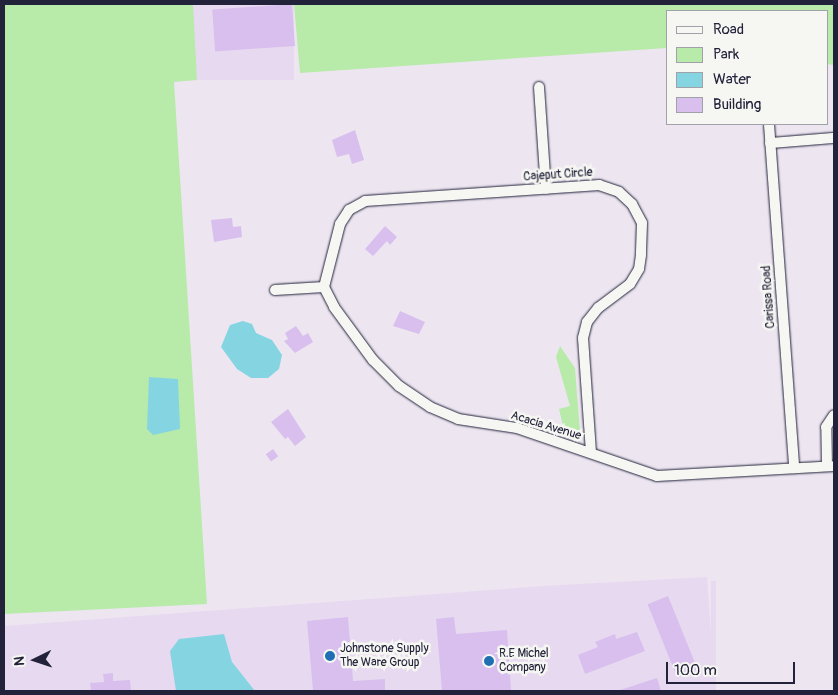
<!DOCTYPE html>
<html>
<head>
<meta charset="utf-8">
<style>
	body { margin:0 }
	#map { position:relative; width:838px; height:695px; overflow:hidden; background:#ede6f1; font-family:Pangolin,sans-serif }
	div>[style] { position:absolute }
	.built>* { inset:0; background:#e7daf0; transform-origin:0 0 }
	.green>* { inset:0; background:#b8eaaa }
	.water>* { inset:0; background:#85d4e1 }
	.building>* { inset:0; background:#d8bfee; transform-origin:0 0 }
	.roads { filter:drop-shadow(0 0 1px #22223b) drop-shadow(0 0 1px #22223b) }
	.street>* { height:10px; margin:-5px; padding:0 5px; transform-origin:5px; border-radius:5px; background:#f6f6f2 }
	.dots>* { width:14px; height:14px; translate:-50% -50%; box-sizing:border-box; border:2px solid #f6f6f2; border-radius:50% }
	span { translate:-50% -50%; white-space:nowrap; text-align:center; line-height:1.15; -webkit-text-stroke:5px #f6f6f2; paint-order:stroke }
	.street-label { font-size:12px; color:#22223b }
	.poi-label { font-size:12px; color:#22223b }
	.left { translate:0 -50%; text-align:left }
	.frame { position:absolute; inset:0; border:5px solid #22223b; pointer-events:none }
	.legend { position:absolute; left:666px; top:10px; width:162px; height:115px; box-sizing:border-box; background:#f6f6f2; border:1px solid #a1a1a9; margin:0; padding:6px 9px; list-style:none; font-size:15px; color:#22223b }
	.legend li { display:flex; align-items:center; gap:10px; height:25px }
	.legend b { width:25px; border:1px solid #a1a1a9 }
	.north { position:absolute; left:10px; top:635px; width:50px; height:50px; -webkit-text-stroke:4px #f6f6f2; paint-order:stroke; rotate:266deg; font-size:14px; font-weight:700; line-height:20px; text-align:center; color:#22223b }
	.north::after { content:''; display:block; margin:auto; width:18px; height:22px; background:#22223b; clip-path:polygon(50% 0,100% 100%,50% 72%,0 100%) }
	.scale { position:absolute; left:666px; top:662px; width:129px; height:22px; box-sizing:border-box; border:2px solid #22223b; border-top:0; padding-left:6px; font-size:15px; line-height:18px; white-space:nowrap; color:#22223b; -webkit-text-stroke:4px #f6f6f2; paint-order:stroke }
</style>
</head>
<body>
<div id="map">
	<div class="built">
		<div style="left:193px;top:4px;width:101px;height:76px"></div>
		<div style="clip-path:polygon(707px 577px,715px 691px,4px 691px,4px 626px,542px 586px)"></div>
		<div style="left:711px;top:581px;width:5px;height:110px"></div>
	</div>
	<div class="green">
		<div style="clip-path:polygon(4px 4px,193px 4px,197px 80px,174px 82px,207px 604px,4px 614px)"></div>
		<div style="clip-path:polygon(294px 4px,834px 4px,834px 65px,827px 64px,827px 11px,667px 11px,667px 48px,300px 73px)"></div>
		<div style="clip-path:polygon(560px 346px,575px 368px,580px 431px,566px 438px,559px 409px,570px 406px,556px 357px)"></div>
	</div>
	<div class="water">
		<div style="clip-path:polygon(243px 321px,252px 324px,256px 333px,272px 340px,282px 355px,279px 369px,268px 378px,251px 378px,237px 369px,221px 347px,230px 325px)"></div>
		<div style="clip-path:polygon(149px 377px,178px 379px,180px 429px,153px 435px,147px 429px)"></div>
		<div style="clip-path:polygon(224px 634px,232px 662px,255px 691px,176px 691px,170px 651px,179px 639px)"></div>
	</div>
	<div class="building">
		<div style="left:292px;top:4px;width:42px;height:80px;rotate:86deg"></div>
		<div style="clip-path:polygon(355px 130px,364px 160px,352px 164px,349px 154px,337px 157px,332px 140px)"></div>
		<div style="clip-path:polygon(232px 218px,233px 227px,241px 226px,242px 237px,214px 242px,211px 220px)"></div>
		<div style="clip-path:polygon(385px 226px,397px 237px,390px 245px,387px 241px,373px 256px,365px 249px)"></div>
		<div style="clip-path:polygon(400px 311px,425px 322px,419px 334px,393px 326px)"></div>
		<div style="clip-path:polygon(296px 326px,303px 336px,308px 333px,313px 342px,295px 353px,284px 341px,288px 339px,285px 333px)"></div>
		<div style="clip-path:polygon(288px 409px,306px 437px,295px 446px,288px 437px,285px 439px,271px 422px)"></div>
		<div style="left:273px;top:449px;width:9px;height:9px;rotate:54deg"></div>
		<div style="left:668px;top:596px;width:79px;height:22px;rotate:68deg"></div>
		<div style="clip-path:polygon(348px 617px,353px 681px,385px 679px,385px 691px,313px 691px,307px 621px)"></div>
		<div style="clip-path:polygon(454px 617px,456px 634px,507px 630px,511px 690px,442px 691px,436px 619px)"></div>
		<div style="clip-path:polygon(637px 632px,645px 651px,585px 674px,578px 655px,598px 647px,595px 642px,615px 634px,616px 639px)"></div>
		<div style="clip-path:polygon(113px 673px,113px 681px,130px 680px,131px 691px,91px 691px,90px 683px,104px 682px,103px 674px)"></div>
		<div style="clip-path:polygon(657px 678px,661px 691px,620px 691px,620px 690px)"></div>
	</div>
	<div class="roads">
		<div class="street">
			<div style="left:539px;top:87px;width:102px;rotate:86.1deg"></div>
			<div style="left:769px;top:124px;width:345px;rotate:85.8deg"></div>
			<div style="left:770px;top:143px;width:64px;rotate:-4.5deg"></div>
			<div style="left:324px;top:287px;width:65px;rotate:-75.7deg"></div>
			<div style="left:340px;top:224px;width:17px;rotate:-57deg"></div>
			<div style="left:349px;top:210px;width:18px;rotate:-29deg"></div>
			<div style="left:365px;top:201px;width:235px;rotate:-3.9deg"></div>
			<div style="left:599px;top:185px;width:21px;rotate:19deg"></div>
			<div style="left:619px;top:192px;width:18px;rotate:43deg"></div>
			<div style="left:632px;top:204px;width:21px;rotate:62deg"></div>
			<div style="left:642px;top:223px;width:32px;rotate:92deg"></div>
			<div style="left:641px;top:255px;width:14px;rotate:98deg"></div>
			<div style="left:639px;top:269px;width:17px;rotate:121deg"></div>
			<div style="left:630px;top:284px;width:40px;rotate:143deg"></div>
			<div style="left:598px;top:308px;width:18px;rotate:128deg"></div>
			<div style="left:587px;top:322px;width:16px;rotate:104deg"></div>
			<div style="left:583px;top:338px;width:115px;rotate:86deg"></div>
			<div style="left:275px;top:290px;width:49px;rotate:-3.5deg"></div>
			<div style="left:324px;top:287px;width:22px;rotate:63deg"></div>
			<div style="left:334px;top:307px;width:66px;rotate:53.7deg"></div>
			<div style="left:373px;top:360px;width:37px;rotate:45deg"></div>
			<div style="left:399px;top:386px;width:37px;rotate:34deg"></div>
			<div style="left:430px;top:407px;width:30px;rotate:23deg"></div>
			<div style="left:458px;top:419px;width:60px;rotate:8.7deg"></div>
			<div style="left:517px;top:428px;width:148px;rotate:18.9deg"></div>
			<div style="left:657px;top:476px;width:177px;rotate:-3.2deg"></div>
			<div style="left:827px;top:466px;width:39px;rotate:-91deg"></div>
			<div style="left:826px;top:427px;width:14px;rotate:-56deg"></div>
		</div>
	</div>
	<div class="dots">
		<div style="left:330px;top:656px;background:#1f6fb2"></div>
		<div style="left:489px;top:661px;background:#1f6fb2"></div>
	</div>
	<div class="street-label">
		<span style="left:558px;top:175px;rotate:-4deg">Cajeput Circle</span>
		<span style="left:769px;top:297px;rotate:-94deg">Carissa Road</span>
		<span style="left:546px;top:426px;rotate:17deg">Acacia Avenue</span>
	</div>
	<div class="poi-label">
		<span class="left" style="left:340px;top:656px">Johnstone Supply<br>The Ware Group</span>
		<span class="left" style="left:499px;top:661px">R.E Michel<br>Company</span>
	</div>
	<div class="frame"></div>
	<ul class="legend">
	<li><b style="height:6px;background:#f6f6f2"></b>Road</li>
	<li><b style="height:14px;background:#b8eaaa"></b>Park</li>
	<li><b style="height:14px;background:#85d4e1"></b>Water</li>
	<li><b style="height:14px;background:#d8bfee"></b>Building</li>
	</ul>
	<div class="north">N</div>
	<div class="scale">100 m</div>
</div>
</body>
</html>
